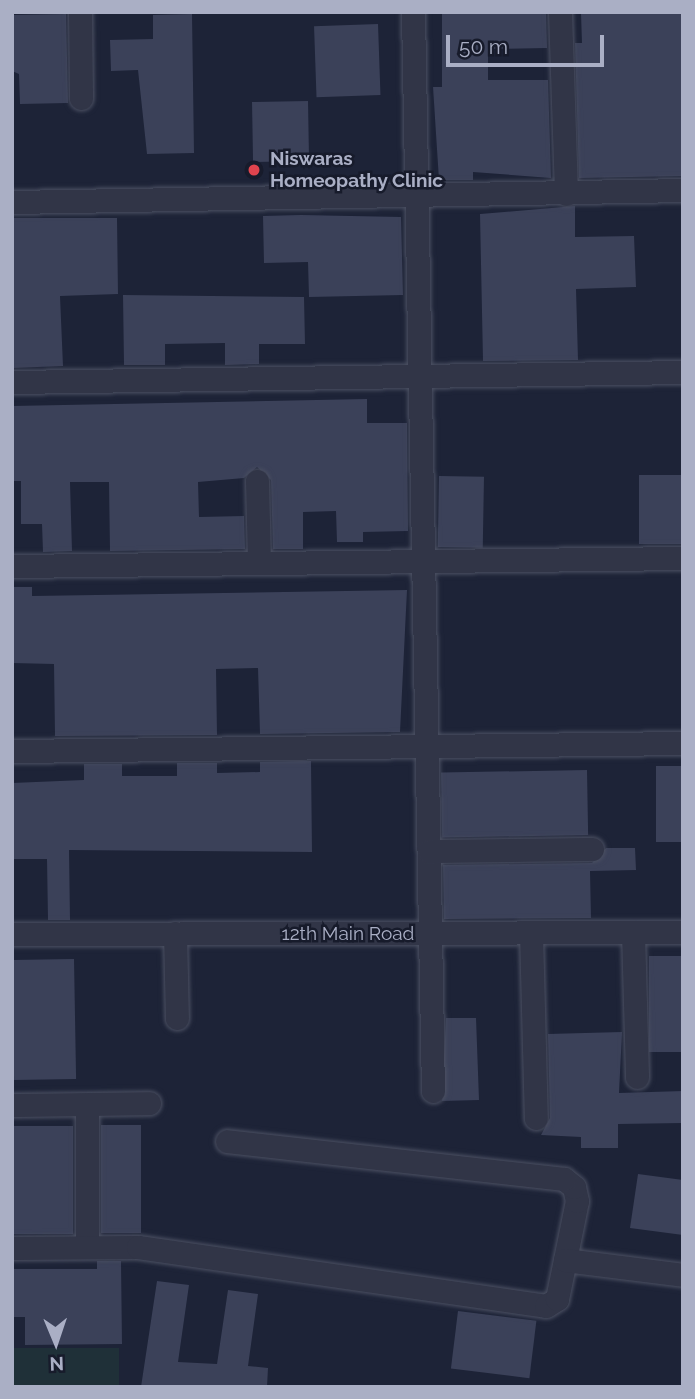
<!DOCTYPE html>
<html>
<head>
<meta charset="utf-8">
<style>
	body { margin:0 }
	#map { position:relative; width:695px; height:1399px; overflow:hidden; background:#1d2337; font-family:Raleway,sans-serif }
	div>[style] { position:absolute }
	.green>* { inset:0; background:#1f3038; transform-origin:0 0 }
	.building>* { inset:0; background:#3b4159; transform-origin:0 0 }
	.roads { filter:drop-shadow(0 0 2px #4b5062) drop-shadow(0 0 2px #4b5062) }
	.minor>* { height:23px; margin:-11.5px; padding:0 11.5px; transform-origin:11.5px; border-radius:11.5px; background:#313547 }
	.dots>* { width:19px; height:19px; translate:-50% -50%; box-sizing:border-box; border:4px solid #171b2b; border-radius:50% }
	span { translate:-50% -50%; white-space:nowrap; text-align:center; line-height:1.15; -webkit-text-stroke:5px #171b2b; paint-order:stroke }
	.poi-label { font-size:19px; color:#aaafc5; font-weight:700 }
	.left { translate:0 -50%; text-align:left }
	.street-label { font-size:19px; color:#aaafc5 }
	.frame { position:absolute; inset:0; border:14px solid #aaafc5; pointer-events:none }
	.north { position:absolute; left:21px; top:1308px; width:70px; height:70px; -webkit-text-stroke:5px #171b2b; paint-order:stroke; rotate:178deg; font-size:19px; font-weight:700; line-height:28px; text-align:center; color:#aaafc5 }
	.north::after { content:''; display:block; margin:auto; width:24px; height:32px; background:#aaafc5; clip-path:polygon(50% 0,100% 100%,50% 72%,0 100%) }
	.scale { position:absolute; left:446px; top:35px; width:158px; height:32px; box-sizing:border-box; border:4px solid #aaafc5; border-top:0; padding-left:9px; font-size:21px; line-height:24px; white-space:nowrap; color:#aaafc5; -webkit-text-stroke:5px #171b2b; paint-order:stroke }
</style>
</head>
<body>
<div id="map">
	<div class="green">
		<div style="left:12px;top:1348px;width:107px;height:39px"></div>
	</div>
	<div class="building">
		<div style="clip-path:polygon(442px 12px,546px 12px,547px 48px,488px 49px,488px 80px,548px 80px,551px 178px,473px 172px,473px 180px,439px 180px,433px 87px,442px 87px)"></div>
		<div style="clip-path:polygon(683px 12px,683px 176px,579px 178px,575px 43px,582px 43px,581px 13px)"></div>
		<div style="clip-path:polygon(66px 14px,68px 103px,20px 104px,19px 74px,12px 71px,12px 15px)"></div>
		<div style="clip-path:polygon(192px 14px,194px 153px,147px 154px,138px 70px,111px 71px,110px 40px,153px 39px,153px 15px)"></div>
		<div style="left:378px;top:24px;width:71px;height:64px;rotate:88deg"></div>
		<div style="left:308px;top:101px;width:60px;height:56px;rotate:89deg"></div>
		<div style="clip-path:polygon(575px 206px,575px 237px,634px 236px,636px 287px,576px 289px,578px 360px,483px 361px,480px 214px)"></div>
		<div style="clip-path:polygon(301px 215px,401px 217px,403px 295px,309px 297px,308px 262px,264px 263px,263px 216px)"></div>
		<div style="clip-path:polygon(12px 218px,117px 218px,118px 294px,60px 296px,63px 366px,12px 368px)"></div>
		<div style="clip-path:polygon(123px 295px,304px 297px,305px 344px,259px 344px,259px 364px,225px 365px,225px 343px,165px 344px,165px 365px,124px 365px)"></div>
		<div style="clip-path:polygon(367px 399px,367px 423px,407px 423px,408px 531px,363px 532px,363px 542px,337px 542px,336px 511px,303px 512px,303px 549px,273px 549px,271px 480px,257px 467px,244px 478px,198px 482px,199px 517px,244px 516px,245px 549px,110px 551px,109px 482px,70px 482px,72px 551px,43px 552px,42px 524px,21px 524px,21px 481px,12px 481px,12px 406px)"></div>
		<div style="left:683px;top:475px;width:69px;height:44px;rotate:90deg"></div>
		<div style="left:439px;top:476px;width:45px;height:71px;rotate:1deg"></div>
		<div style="clip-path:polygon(12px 587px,32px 587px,32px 596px,407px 590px,400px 732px,260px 734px,258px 668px,216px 669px,217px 735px,55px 736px,54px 664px,12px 663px)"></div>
		<div style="clip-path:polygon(311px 761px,312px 852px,69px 850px,70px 920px,48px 920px,47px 859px,12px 859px,12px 783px,84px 780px,84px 764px,122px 764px,122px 776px,177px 776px,177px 763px,217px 763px,217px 773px,260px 772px,260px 762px)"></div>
		<div style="left:683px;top:766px;width:76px;height:27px;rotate:90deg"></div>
		<div style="left:587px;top:770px;width:65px;height:146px;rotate:89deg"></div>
		<div style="clip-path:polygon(606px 848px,635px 848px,636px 870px,590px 871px,591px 918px,444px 919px,443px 865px,592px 863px)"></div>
		<div style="left:683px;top:956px;width:96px;height:34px;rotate:90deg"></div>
		<div style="left:74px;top:959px;width:120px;height:62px;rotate:89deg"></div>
		<div style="clip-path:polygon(446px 1018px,476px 1018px,479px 1100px,442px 1101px)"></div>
		<div style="clip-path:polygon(622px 1032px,619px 1093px,683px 1091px,683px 1123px,618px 1124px,618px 1148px,581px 1148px,581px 1137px,541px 1135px,550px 1118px,548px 1034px)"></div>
		<div style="left:101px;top:1125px;width:40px;height:108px"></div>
		<div style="left:73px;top:1126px;width:108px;height:61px;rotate:90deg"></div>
		<div style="clip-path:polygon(638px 1174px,683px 1180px,683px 1235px,630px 1228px)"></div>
		<div style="clip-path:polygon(97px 1261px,121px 1261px,122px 1344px,25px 1345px,25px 1317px,12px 1317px,12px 1269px,97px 1269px)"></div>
		<div style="clip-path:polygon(157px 1281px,189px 1285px,178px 1362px,217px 1364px,228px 1290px,258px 1294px,248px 1366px,268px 1368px,267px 1387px,141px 1387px)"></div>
		<div style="left:458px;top:1311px;width:79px;height:58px;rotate:7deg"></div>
	</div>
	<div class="roads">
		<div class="minor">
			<div style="left:80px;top:12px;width:86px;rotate:89.3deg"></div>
			<div style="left:413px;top:12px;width:1079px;rotate:88.94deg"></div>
			<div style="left:560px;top:12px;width:182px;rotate:88.1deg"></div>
			<div style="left:12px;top:202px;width:671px;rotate:-1.02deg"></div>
			<div style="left:12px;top:382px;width:671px;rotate:-0.85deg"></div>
			<div style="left:257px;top:481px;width:81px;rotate:88.6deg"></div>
			<div style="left:12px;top:566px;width:671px;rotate:-0.68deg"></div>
			<div style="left:12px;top:751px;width:671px;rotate:-0.68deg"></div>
			<div style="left:429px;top:851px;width:163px;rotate:-0.7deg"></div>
			<div style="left:633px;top:932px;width:145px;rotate:88.4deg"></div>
			<div style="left:175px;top:933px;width:85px;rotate:88.7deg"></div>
			<div style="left:531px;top:933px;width:185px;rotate:88.5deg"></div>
			<div style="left:12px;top:934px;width:671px;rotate:-0.17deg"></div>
			<div style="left:12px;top:1105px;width:137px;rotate:-0.8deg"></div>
			<div style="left:87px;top:1105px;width:142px;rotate:90deg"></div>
			<div style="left:12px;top:1248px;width:126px;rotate:-0.5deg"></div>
			<div style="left:138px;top:1247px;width:412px;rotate:8.2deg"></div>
			<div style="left:546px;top:1306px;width:13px;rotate:-32deg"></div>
			<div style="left:557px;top:1299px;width:100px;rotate:-78.5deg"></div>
			<div style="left:577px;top:1201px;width:14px;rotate:-102deg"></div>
			<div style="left:574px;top:1187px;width:13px;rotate:-141deg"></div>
			<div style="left:564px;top:1179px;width:339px;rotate:-173.6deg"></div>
			<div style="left:565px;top:1260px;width:119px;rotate:7.2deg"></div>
		</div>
	</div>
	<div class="dots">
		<div style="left:254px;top:170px;background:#e0444e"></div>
	</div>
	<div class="poi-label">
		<span class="left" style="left:270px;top:170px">Niswaras<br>Homeopathy Clinic</span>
	</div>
	<div class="street-label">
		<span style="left:348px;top:934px">12th Main Road</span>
	</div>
	<div class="frame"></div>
	<div class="north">N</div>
	<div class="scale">50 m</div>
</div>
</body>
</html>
